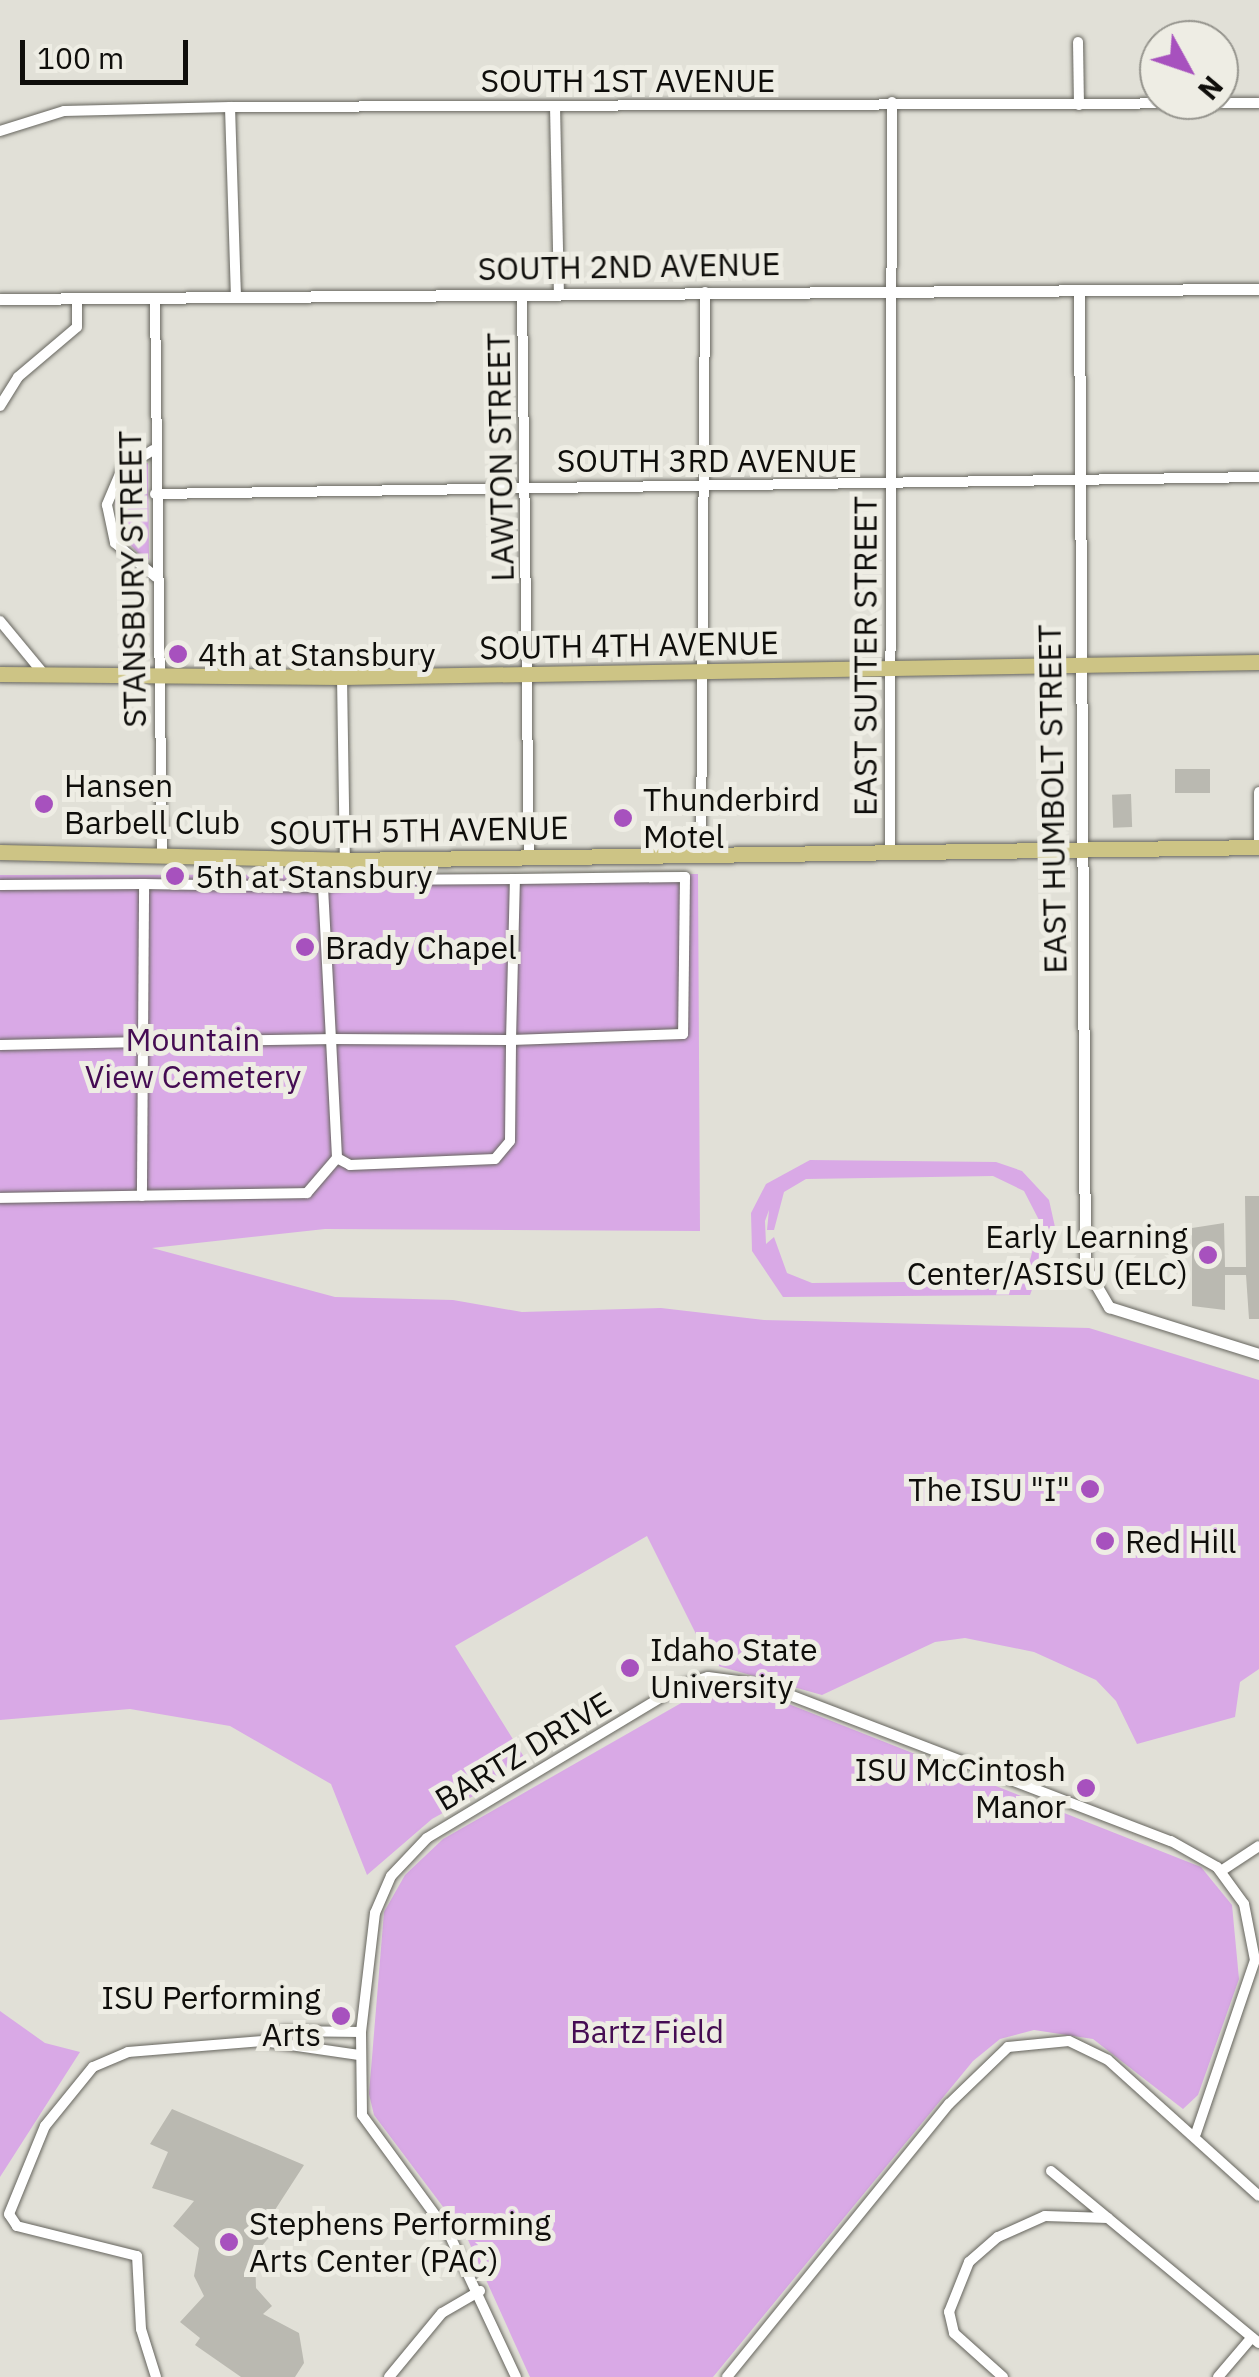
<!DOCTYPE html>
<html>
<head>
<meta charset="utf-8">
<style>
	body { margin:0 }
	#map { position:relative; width:1259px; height:2377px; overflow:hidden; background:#e1e0d7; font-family:"IBM Plex Sans",sans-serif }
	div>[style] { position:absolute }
	.green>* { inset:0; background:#d9a9e6 }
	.building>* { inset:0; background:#bab9b1; transform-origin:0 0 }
	.roads { filter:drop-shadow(0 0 2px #66655e) drop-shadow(0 0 2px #66655e) }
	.minor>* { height:10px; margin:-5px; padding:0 5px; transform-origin:5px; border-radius:5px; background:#fff }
	.tertiary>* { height:11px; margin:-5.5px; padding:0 5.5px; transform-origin:5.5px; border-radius:5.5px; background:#fff }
	.primary>* { height:15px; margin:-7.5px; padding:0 7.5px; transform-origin:7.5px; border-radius:7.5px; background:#cdc485 }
	.dots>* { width:28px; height:28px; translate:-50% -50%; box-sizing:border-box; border:5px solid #eeede4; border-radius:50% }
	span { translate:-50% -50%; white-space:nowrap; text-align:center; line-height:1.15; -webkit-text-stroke:10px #eeede4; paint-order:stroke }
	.street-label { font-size:32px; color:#0f0e0b }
	.poi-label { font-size:32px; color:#0f0e0b }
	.left { translate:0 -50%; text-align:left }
	.right { translate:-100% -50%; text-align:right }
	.park-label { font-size:32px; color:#450c53 }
	.north { position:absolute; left:1139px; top:20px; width:100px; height:100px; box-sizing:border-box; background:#eeede4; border:2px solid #95948d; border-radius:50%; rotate:130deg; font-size:28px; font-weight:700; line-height:40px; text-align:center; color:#0f0e0b }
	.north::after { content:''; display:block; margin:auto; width:35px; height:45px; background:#a751be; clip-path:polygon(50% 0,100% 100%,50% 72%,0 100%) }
	.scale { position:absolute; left:20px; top:40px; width:168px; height:45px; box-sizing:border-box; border:5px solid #0f0e0b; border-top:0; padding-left:12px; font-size:30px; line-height:35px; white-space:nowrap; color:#0f0e0b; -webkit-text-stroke:8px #eeede4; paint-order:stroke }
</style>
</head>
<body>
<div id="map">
	<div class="green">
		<div style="clip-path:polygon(148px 463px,149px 559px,145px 561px,119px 532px,115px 502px,134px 465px)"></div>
		<div style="clip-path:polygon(698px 874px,700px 1231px,325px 1229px,152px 1248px,335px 1297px,453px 1300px,522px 1312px,661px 1308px,764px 1320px,1089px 1328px,1259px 1380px,1259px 1669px,1240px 1682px,1235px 1717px,1137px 1744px,1116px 1701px,1096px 1680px,1034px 1652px,965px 1638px,935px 1642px,822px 1695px,711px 1664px,647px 1536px,455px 1646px,529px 1765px,432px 1819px,367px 1875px,331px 1784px,230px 1726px,130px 1709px,0 1720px,0 875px)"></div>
		<div style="clip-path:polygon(evenodd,810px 1160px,996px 1162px,1022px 1171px,1049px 1200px,1055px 1227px,1030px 1295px,783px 1297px,752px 1251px,751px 1213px,766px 1184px,810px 1160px,993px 1176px,1024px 1191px,1040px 1222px,1030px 1260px,998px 1281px,812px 1283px,787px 1273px,774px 1237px,766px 1244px,765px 1221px,769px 1210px,767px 1230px,774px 1230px,784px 1192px,806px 1179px,993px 1176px)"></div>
		<div style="clip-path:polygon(704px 1690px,781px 1701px,1201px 1867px,1232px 1905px,1239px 1979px,1198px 2095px,1183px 2109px,1093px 2039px,1034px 2030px,1000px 2039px,973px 2061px,713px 2377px,530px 2377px,468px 2240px,374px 2115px,369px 2094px,384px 1912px,405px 1875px,443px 1839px)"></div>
		<div style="clip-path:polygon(0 2011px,45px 2043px,80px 2052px,0 2177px)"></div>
	</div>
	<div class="building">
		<div style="left:1175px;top:769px;width:35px;height:24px"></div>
		<div style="left:1131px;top:794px;width:33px;height:19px;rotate:88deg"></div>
		<div style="clip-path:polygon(1245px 1196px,1259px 1196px,1259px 1319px,1249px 1319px,1246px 1275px,1225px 1275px,1225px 1310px,1192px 1306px,1192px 1228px,1224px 1223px,1225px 1267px,1246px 1267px)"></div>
		<div style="clip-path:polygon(172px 2109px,304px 2165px,273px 2213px,283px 2221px,255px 2254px,256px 2288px,272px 2306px,263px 2314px,299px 2333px,304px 2363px,295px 2377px,241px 2377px,195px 2345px,200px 2338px,180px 2322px,204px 2296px,194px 2276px,199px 2248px,173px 2226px,194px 2201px,152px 2188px,168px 2152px,150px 2144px)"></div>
	</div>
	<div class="roads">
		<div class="minor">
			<div style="left:1078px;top:42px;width:63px;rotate:89.1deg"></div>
			<div style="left:555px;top:106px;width:187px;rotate:88.8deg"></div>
			<div style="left:230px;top:107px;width:191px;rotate:88.2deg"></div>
			<div style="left:0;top:131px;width:67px;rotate:-17.4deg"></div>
			<div style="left:64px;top:111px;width:166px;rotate:-1.4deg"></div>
			<div style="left:230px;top:107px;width:1029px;rotate:-0.22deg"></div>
			<div style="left:522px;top:295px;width:563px;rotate:89.29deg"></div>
			<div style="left:155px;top:298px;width:559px;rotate:89.28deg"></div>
			<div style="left:0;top:406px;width:34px;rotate:-58deg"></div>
			<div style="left:18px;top:377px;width:77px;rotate:-40.3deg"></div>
			<div style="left:77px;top:327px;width:28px;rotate:-90deg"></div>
			<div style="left:153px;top:450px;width:36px;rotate:148deg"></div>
			<div style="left:122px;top:469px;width:39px;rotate:113deg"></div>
			<div style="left:107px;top:505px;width:39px;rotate:78deg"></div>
			<div style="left:115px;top:543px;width:53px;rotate:39.7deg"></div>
			<div style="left:155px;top:494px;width:1104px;rotate:-0.88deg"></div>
			<div style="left:0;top:621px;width:67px;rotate:50.4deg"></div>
			<div style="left:342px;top:677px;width:183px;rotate:89.1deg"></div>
			<div style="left:1259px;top:792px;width:55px;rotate:90deg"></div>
			<div style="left:701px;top:849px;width:557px;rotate:-89.59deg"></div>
			<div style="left:890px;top:849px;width:747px;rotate:-89.85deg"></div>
			<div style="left:0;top:885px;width:144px;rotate:-0.4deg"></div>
			<div style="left:323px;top:887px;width:152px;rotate:87deg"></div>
			<div style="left:331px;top:1039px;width:188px;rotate:179.1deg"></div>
			<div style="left:143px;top:1042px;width:158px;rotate:-89.6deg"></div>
			<div style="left:144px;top:884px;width:179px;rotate:1deg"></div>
			<div style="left:323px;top:887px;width:43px;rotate:-9.5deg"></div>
			<div style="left:365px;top:880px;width:150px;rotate:-0.4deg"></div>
			<div style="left:515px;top:879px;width:170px;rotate:-0.7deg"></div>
			<div style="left:685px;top:877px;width:157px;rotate:90.7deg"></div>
			<div style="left:683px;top:1034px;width:172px;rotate:178deg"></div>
			<div style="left:511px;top:1040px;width:180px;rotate:-179.7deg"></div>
			<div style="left:331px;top:1039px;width:119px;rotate:87.1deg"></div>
			<div style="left:337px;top:1158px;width:15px;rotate:28deg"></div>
			<div style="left:350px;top:1165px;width:145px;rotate:-2.4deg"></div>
			<div style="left:495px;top:1159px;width:23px;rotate:-50deg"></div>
			<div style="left:510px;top:1141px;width:101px;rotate:-89.4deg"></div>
			<div style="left:511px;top:1040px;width:161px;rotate:-88.6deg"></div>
			<div style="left:0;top:1045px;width:143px;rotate:-1.2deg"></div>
			<div style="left:143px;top:1042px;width:154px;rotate:90.4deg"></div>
			<div style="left:0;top:1198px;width:307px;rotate:-0.9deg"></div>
			<div style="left:307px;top:1193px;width:46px;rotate:-49.4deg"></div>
			<div style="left:1221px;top:1871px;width:45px;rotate:-33.3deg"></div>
			<div style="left:264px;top:2041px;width:22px;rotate:-27deg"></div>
			<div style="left:284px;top:2031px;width:77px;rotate:0.7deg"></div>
			<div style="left:1051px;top:2171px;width:270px;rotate:39.6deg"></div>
			<div style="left:156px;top:2377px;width:50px;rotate:-107.4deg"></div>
			<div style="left:141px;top:2329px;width:73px;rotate:-93.1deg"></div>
			<div style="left:137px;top:2256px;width:124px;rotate:-166deg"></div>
			<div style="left:17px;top:2226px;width:14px;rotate:-124deg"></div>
			<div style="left:9px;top:2214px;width:95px;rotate:-67.8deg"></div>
			<div style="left:45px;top:2126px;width:76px;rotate:-50.9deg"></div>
			<div style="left:93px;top:2067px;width:38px;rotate:-23deg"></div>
			<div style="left:128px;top:2052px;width:135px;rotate:-4.7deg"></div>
			<div style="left:263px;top:2041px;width:97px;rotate:8.3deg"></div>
			<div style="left:389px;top:2377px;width:83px;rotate:-50.4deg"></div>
			<div style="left:442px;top:2313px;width:44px;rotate:-30.1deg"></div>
			<div style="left:516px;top:2377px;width:158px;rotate:-115.1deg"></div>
			<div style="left:449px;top:2234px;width:147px;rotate:-126.2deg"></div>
			<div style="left:362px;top:2115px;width:83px;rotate:-90.7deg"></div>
			<div style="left:361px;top:2032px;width:120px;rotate:-83.3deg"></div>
			<div style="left:375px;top:1913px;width:40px;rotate:-66.6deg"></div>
			<div style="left:391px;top:1876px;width:52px;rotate:-46.5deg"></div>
			<div style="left:427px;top:1838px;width:297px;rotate:-31deg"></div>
			<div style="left:682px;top:1685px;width:27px;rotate:-17deg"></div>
			<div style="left:708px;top:1677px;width:53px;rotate:7.5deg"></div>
			<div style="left:761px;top:1684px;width:439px;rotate:21deg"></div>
			<div style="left:1171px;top:1841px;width:53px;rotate:29.5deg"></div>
			<div style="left:1217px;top:1867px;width:46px;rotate:53.9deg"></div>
			<div style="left:1244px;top:1904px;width:57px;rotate:78.9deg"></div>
			<div style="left:1255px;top:1960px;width:183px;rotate:108.8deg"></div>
			<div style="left:727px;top:2377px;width:352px;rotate:-50.9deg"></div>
			<div style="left:949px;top:2104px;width:82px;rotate:-44deg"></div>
			<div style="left:1008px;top:2047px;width:61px;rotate:-5.6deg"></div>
			<div style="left:1069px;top:2041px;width:43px;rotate:26deg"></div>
			<div style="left:1108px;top:2060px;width:203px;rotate:42deg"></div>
			<div style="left:1003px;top:2377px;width:66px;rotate:-138.1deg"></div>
			<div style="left:954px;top:2333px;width:22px;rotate:-103deg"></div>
			<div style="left:949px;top:2312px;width:54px;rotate:-68.2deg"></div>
			<div style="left:969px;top:2262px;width:38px;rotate:-41deg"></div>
			<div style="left:998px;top:2237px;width:51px;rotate:-24.1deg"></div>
			<div style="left:1045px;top:2216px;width:63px;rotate:1.8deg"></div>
			<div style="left:1218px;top:2377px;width:52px;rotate:-49.6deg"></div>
		</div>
		<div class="tertiary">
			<div style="left:1079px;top:291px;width:975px;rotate:89.65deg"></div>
			<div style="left:1085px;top:1266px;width:48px;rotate:59.7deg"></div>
			<div style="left:1109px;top:1307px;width:157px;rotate:17.4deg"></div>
			<div style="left:0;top:299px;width:1259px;rotate:-0.46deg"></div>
		</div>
		<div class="primary">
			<div style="left:0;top:674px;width:342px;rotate:0.5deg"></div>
			<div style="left:342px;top:677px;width:917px;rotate:-0.94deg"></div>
			<div style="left:0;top:852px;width:345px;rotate:1.3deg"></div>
			<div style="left:345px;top:860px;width:914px;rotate:-0.81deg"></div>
		</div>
	</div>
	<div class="dots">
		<div style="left:178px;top:654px;background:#a751be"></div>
		<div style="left:44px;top:804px;background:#a751be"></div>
		<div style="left:623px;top:818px;background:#a751be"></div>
		<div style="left:175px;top:876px;background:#a751be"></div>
		<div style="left:305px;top:947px;background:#a751be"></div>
		<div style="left:1208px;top:1255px;background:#a751be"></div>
		<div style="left:1090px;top:1489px;background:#a751be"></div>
		<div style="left:1105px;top:1541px;background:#a751be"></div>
		<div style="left:630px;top:1668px;background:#a751be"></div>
		<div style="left:1086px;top:1788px;background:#a751be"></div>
		<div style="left:341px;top:2016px;background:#a751be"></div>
		<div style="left:229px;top:2242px;background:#a751be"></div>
	</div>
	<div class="street-label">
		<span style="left:628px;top:80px">SOUTH 1ST AVENUE</span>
		<span style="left:629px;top:266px;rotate:-1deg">SOUTH 2ND AVENUE</span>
		<span style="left:500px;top:457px;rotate:-91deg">LAWTON STREET</span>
		<span style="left:707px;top:460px">SOUTH 3RD AVENUE</span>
		<span style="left:132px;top:579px;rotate:-91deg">STANSBURY STREET</span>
		<span style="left:629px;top:645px;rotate:-1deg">SOUTH 4TH AVENUE</span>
		<span style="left:865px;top:656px;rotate:-90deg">EAST SUTTER STREET</span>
		<span style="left:1052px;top:799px;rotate:-91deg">EAST HUMBOLT STREET</span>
		<span style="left:419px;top:830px;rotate:-1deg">SOUTH 5TH AVENUE</span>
		<span style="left:523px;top:1751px;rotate:-31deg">BARTZ DRIVE</span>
	</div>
	<div class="poi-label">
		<span class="left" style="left:198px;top:654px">4th at Stansbury</span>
		<span class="left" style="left:64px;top:804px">Hansen<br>Barbell Club</span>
		<span class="left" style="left:643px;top:818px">Thunderbird<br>Motel</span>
		<span class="left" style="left:195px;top:876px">5th at Stansbury</span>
		<span class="left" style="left:325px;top:947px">Brady Chapel</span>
		<span class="right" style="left:1188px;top:1255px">Early Learning<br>Center/ASISU (ELC)</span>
		<span class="right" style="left:1070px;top:1489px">The ISU "I"</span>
		<span class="left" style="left:1125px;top:1541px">Red Hill</span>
		<span class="left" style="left:650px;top:1668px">Idaho State<br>University</span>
		<span class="right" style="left:1066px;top:1788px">ISU McCintosh<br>Manor</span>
		<span class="right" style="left:321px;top:2016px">ISU Performing<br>Arts</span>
		<span class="left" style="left:249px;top:2242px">Stephens Performing<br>Arts Center (PAC)</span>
	</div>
	<div class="park-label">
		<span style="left:193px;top:1058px">Mountain<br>View Cemetery</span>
		<span style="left:647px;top:2031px">Bartz Field</span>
	</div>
	<div class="north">N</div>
	<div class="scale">100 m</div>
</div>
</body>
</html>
